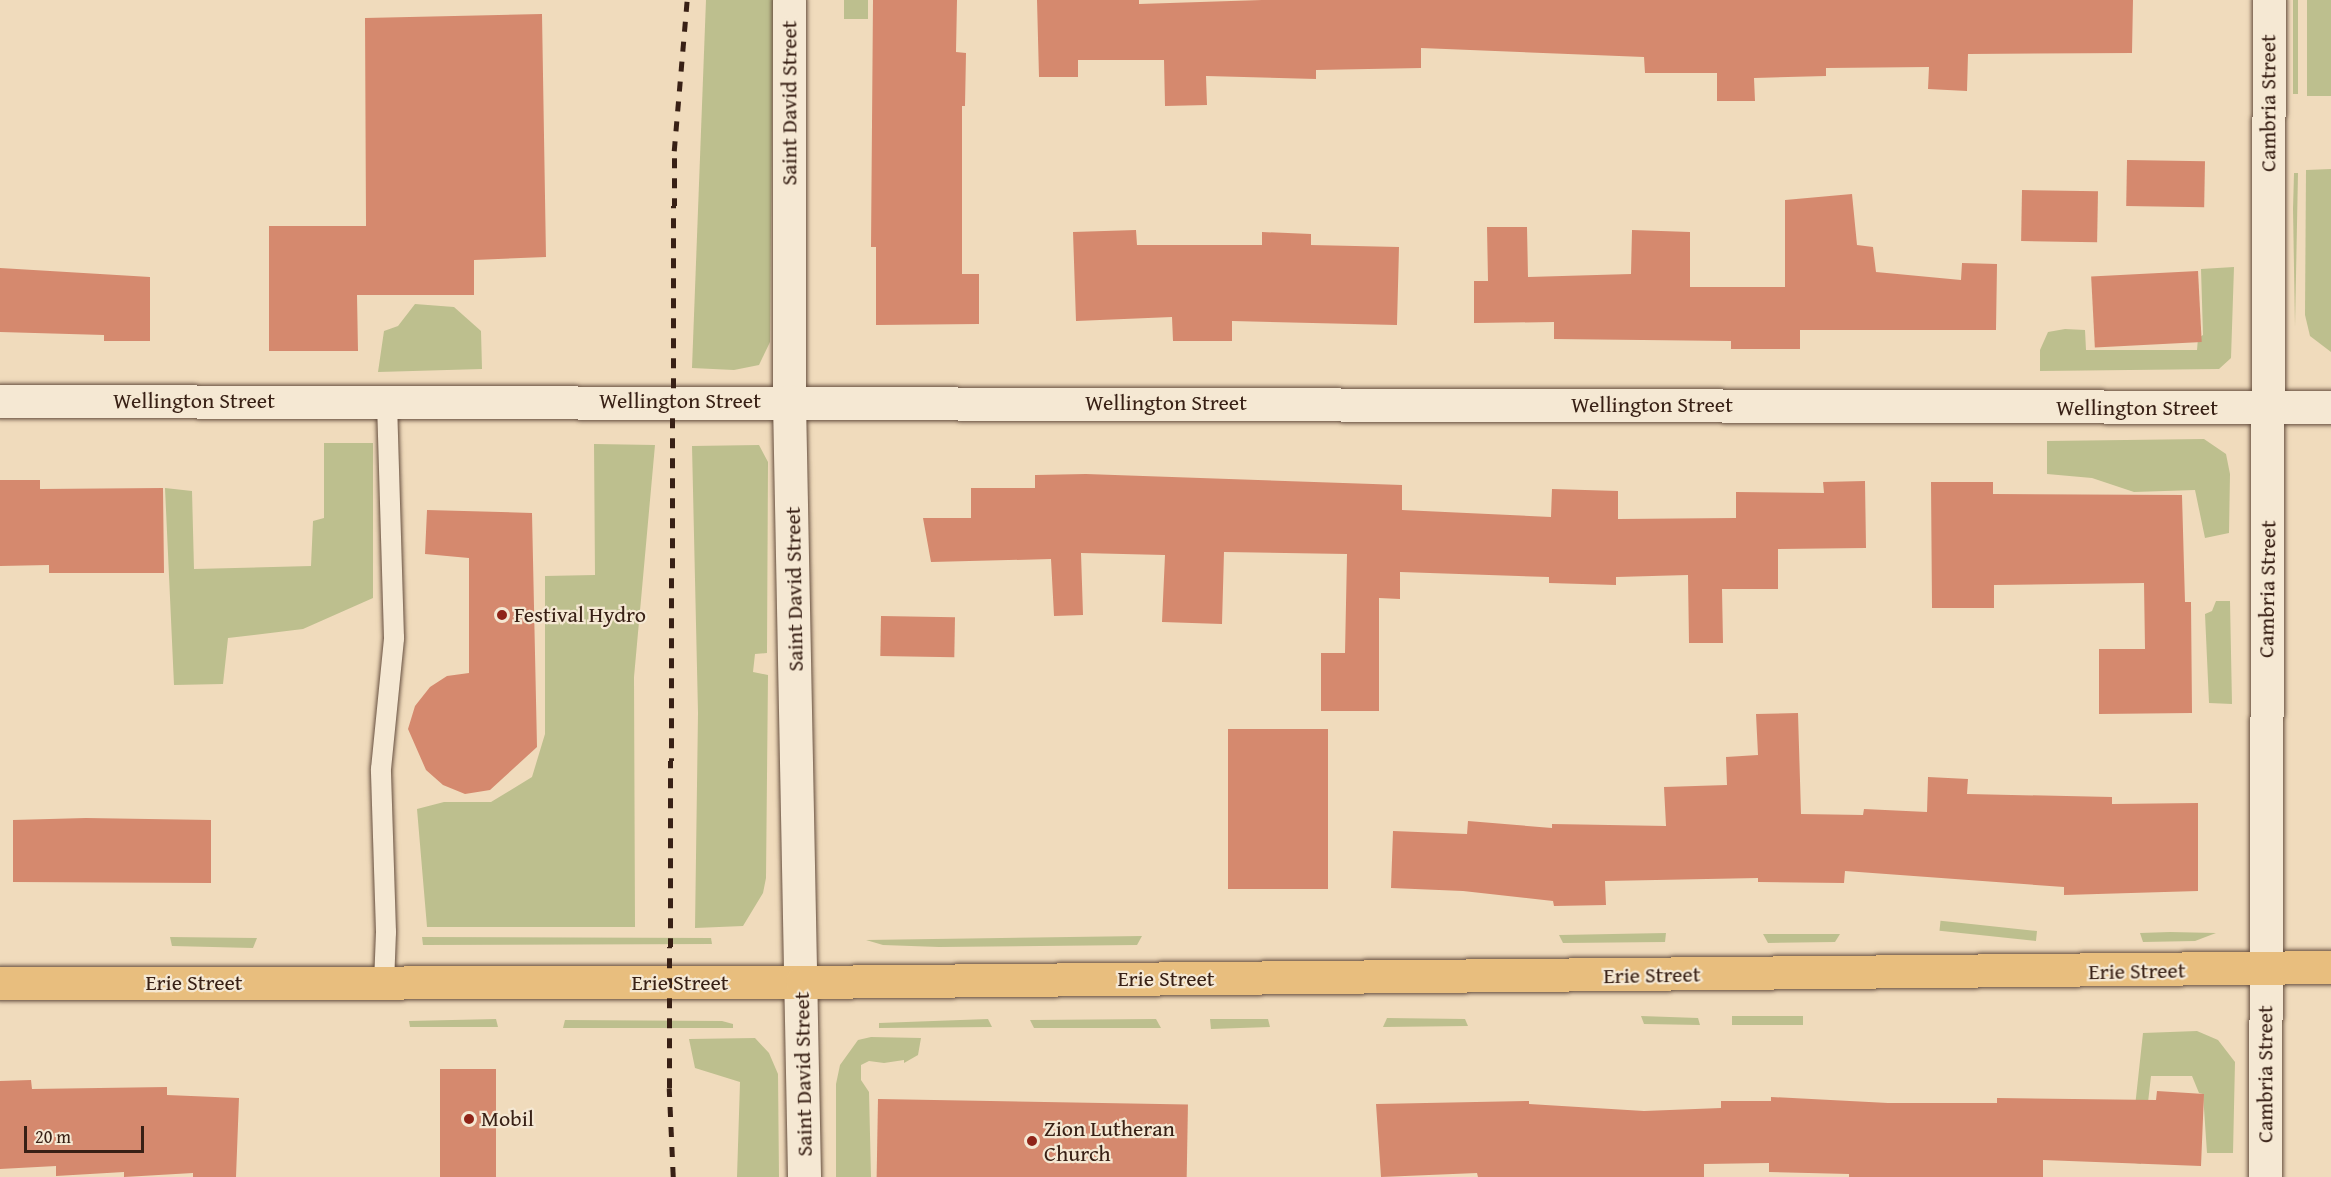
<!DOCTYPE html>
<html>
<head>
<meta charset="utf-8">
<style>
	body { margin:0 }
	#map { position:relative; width:2331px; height:1177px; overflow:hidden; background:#f0dbbc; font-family:"Gentium Book Plus",serif }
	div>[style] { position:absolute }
	.green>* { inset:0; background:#bdbf8e; transform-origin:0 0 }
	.building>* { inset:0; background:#d5896e; transform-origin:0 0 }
	.roads { filter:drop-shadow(0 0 2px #664f3f) drop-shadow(0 0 2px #664f3f) }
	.service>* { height:20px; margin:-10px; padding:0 10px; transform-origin:10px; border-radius:10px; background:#f5e8d3 }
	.minor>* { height:33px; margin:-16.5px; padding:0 16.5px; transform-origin:16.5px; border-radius:16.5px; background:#f5e8d3 }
	.primary>* { height:33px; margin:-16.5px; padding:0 16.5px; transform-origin:16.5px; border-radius:16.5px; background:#e8be7e }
	.rail>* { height:4.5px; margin-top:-2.25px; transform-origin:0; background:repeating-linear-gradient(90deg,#382015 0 10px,transparent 0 20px) }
	.dots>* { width:16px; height:16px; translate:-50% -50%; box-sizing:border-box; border:3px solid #f5e8d3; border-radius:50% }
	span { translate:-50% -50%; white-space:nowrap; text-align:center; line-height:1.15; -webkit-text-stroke:4.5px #f5e8d3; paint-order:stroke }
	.street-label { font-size:22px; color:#382015 }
	.poi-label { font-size:22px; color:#382015 }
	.left { translate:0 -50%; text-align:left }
	.scale { position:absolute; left:24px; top:1126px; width:120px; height:27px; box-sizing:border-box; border:3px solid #382015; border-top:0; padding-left:8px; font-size:18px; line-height:21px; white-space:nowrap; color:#382015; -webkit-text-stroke:4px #f5e8d3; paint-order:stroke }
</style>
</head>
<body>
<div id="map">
	<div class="green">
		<div style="clip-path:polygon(706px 0,773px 0,770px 342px,759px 365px,734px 370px,692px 368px)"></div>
		<div style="left:844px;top:0;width:24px;height:19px"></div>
		<div style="left:2293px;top:0;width:5px;height:94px"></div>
		<div style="left:2307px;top:0;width:24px;height:96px"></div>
		<div style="clip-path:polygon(2331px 169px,2331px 352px,2310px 336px,2305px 315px,2306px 170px)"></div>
		<div style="clip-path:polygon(2294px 173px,2298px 173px,2295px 327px,2293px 209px)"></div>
		<div style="clip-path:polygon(2234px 267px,2231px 358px,2219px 369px,2040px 371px,2040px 350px,2048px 332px,2065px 329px,2085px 330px,2086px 350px,2197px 350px,2198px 338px,2203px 335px,2201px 269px)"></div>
		<div style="clip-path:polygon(415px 304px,454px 307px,481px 331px,482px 369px,378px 372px,384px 331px,398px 326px)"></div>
		<div style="clip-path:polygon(2204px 439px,2226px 454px,2230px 474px,2229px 533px,2205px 538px,2195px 490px,2134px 492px,2092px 478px,2047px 474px,2047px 441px)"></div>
		<div style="clip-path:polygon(324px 443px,373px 443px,373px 598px,303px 629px,228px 638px,223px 684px,174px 685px,165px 488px,192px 491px,194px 569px,311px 566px,313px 521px,324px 518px)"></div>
		<div style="clip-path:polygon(594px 444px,655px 445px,634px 677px,635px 927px,427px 927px,417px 809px,444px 802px,491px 802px,532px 777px,545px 734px,545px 576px,595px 575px)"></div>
		<div style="clip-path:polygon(759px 445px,768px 462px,767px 653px,755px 654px,753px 672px,768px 675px,766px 878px,763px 893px,743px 926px,695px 928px,698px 713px,692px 446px)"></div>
		<div style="clip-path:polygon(2216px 601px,2230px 601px,2232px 704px,2209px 703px,2205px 614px,2212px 611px)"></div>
		<div style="left:2037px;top:931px;width:10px;height:97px;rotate:96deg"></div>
		<div style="clip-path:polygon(1666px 933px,1665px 942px,1563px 943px,1559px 935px)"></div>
		<div style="clip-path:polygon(2140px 933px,2170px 932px,2216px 933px,2195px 941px,2143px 942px)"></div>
		<div style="clip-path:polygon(1763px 934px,1840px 934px,1835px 942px,1768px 943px)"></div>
		<div style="clip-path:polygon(1142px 936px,1137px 945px,939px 947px,883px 945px,866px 940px)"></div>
		<div style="clip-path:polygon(170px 937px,257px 938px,253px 948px,172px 946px)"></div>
		<div style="clip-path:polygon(422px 937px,711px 938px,712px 944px,423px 945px)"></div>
		<div style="clip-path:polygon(1641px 1016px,1698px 1018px,1700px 1025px,1644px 1024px)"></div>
		<div style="left:1732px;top:1016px;width:71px;height:9px"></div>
		<div style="clip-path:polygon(1387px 1018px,1465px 1019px,1468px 1026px,1383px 1027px)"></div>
		<div style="clip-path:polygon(496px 1019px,498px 1027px,410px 1027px,409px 1021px)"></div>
		<div style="clip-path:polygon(988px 1019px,992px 1027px,879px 1028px,879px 1023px)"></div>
		<div style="clip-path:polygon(1156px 1019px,1161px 1028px,1034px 1028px,1030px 1020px)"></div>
		<div style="clip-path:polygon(1210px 1019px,1268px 1019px,1270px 1027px,1211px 1029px)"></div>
		<div style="clip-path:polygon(565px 1020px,722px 1021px,733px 1024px,733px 1028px,563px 1028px)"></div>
		<div style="clip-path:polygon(2197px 1031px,2218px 1040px,2235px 1062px,2233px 1153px,2207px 1153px,2203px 1094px,2199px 1093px,2192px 1076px,2151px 1076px,2141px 1164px,2129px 1162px,2143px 1033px)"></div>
		<div style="clip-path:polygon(871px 1037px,921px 1038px,918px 1055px,904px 1063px,904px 1060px,884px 1063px,869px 1061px,861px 1065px,861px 1080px,869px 1092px,871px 1177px,836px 1177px,836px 1084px,840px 1065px,858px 1040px)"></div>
		<div style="clip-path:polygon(755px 1038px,769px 1053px,778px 1074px,779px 1177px,737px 1177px,740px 1082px,695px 1068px,689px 1039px)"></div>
	</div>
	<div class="building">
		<div style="clip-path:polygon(873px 0,957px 0,956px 52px,966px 53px,965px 106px,962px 106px,962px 274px,979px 274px,979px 324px,876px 325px,876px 247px,871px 247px)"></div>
		<div style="clip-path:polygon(1037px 0,1139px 0,1139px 4px,1262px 0,2133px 0,2132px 53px,1968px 54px,1967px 91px,1928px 89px,1929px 67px,1826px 68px,1826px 76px,1754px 78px,1755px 101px,1717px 101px,1717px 73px,1645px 73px,1644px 57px,1421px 48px,1421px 68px,1316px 70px,1316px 79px,1206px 76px,1207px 105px,1165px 106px,1164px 60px,1078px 60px,1078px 77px,1039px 77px)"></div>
		<div style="clip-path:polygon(542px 14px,546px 257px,474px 260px,474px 295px,357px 295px,358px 351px,269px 351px,269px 226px,366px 226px,365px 18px)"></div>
		<div style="left:2127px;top:160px;width:78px;height:46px;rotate:1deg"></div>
		<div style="left:2022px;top:190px;width:76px;height:51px;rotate:1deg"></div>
		<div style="clip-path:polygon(1852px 194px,1857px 245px,1873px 247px,1876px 272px,1961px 280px,1962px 263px,1997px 264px,1996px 330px,1800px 330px,1800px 349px,1731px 349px,1731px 341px,1554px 339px,1554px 322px,1474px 323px,1474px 281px,1488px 281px,1487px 227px,1527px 227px,1528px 277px,1631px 274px,1632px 230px,1690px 232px,1690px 287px,1785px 287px,1785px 200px)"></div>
		<div style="clip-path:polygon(1136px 230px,1137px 245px,1262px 245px,1262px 232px,1311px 234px,1311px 245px,1399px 247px,1397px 325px,1232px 321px,1232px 341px,1173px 341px,1172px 317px,1076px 321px,1073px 232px)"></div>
		<div style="clip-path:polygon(0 268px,150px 277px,150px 341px,104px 341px,104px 335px,0 332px)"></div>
		<div style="left:2198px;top:271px;width:71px;height:107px;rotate:87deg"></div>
		<div style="clip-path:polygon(1086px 474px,1402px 485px,1402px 510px,1551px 517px,1552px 489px,1618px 491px,1618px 519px,1736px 518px,1736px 492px,1824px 493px,1823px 482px,1865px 481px,1866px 548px,1778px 549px,1778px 589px,1722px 589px,1723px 643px,1689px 643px,1688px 575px,1616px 577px,1616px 585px,1549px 583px,1549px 577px,1400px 572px,1400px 599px,1379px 598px,1379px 711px,1321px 711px,1321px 653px,1345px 653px,1347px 554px,1224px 552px,1222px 624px,1162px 622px,1165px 555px,1081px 553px,1083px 615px,1054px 616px,1051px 559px,931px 562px,923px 518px,971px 518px,971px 488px,1035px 488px,1035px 475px)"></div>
		<div style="clip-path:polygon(0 480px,40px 480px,40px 489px,163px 488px,164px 573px,49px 573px,49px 565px,0 566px)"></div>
		<div style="clip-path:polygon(1931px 482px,1993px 482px,1993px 494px,2182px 495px,2185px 602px,2191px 602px,2192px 713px,2099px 714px,2099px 649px,2145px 649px,2144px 583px,1994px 585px,1994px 608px,1932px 608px)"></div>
		<div style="clip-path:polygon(427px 510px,532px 513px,537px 747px,490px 790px,465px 794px,443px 785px,426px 770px,408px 729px,415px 706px,430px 687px,447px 676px,469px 673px,469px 558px,425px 554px)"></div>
		<div style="left:881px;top:616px;width:74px;height:40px;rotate:1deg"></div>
		<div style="clip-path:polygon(1798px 713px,1801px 814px,1863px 815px,1864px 809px,1927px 812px,1928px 777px,1968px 779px,1967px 794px,2112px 797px,2112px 804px,2198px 803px,2198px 891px,2064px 895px,2064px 887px,1845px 871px,1844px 883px,1758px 882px,1758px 878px,1605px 881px,1606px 905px,1554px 906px,1553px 901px,1463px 891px,1391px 888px,1393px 831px,1467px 834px,1468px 821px,1552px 828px,1552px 824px,1666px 826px,1664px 787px,1727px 785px,1726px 757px,1758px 755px,1756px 714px)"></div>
		<div style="left:1228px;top:729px;width:100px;height:160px"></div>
		<div style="clip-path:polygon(86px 818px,211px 820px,211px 883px,13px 882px,13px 820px)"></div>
		<div style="left:440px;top:1069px;width:56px;height:108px"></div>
		<div style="clip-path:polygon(31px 1080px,32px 1089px,167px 1087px,167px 1095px,239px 1098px,236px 1177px,193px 1177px,193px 1173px,124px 1177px,124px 1172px,56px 1176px,56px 1166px,0 1169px,0 1081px)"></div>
		<div style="clip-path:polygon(2157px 1091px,2204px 1094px,2201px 1166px,2043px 1160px,2043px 1177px,1849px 1177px,1849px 1174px,1769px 1172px,1769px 1163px,1704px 1164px,1704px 1177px,1478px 1177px,1477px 1173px,1381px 1177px,1376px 1104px,1529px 1101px,1529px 1104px,1644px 1111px,1721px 1108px,1721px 1101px,1771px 1101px,1771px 1097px,1888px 1103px,1997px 1103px,1997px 1098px,2156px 1100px)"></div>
		<div style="left:878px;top:1099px;width:310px;height:78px;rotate:1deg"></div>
	</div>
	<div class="roads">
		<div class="service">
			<div style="left:384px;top:984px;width:52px;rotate:-87.8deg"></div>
			<div style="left:386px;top:932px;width:163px;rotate:-91.8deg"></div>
			<div style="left:381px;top:769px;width:132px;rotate:-84.3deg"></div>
			<div style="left:394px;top:638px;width:237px;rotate:-91.7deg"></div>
		</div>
		<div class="minor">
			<div style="left:789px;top:0;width:401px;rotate:90deg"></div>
			<div style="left:789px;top:401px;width:776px;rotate:88.89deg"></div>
			<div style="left:0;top:401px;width:2331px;rotate:0.15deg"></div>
			<div style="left:2265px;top:1177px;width:1177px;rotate:-89.81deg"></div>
		</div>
		<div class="primary">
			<div style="left:0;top:983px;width:802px;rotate:-0.07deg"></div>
			<div style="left:802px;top:982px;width:1529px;rotate:-0.56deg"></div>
		</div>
	</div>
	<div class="rail">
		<div style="left:673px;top:1177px;width:89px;rotate:-92.6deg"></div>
		<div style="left:669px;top:1088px;width:937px;rotate:-89.69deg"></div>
		<div style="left:674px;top:151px;width:152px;rotate:-85.1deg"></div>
	</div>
	<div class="dots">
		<div style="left:502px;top:615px;background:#8f2418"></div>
		<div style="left:469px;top:1119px;background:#8f2418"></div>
		<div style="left:1032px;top:1141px;background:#8f2418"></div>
	</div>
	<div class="street-label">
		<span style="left:789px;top:103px;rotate:-90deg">Saint David Street</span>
		<span style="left:2268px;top:103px;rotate:-90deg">Cambria Street</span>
		<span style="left:194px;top:401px">Wellington Street</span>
		<span style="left:680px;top:401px">Wellington Street</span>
		<span style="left:1166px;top:403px">Wellington Street</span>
		<span style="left:1652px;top:405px">Wellington Street</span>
		<span style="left:2137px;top:408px">Wellington Street</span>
		<span style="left:794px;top:589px;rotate:-91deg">Saint David Street</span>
		<span style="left:2267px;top:589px;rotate:-89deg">Cambria Street</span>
		<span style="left:2137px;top:971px;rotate:-1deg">Erie Street</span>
		<span style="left:1652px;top:975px;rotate:-1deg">Erie Street</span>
		<span style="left:1166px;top:979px">Erie Street</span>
		<span style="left:194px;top:983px">Erie Street</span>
		<span style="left:680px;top:983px">Erie Street</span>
		<span style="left:803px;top:1074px;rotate:-91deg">Saint David Street</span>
		<span style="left:2265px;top:1074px;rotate:-90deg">Cambria Street</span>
	</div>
	<div class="poi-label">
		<span class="left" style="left:514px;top:615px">Festival Hydro</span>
		<span class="left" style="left:481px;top:1119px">Mobil</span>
		<span class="left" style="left:1044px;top:1141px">Zion Lutheran<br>Church</span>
	</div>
	<div class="scale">20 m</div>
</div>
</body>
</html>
